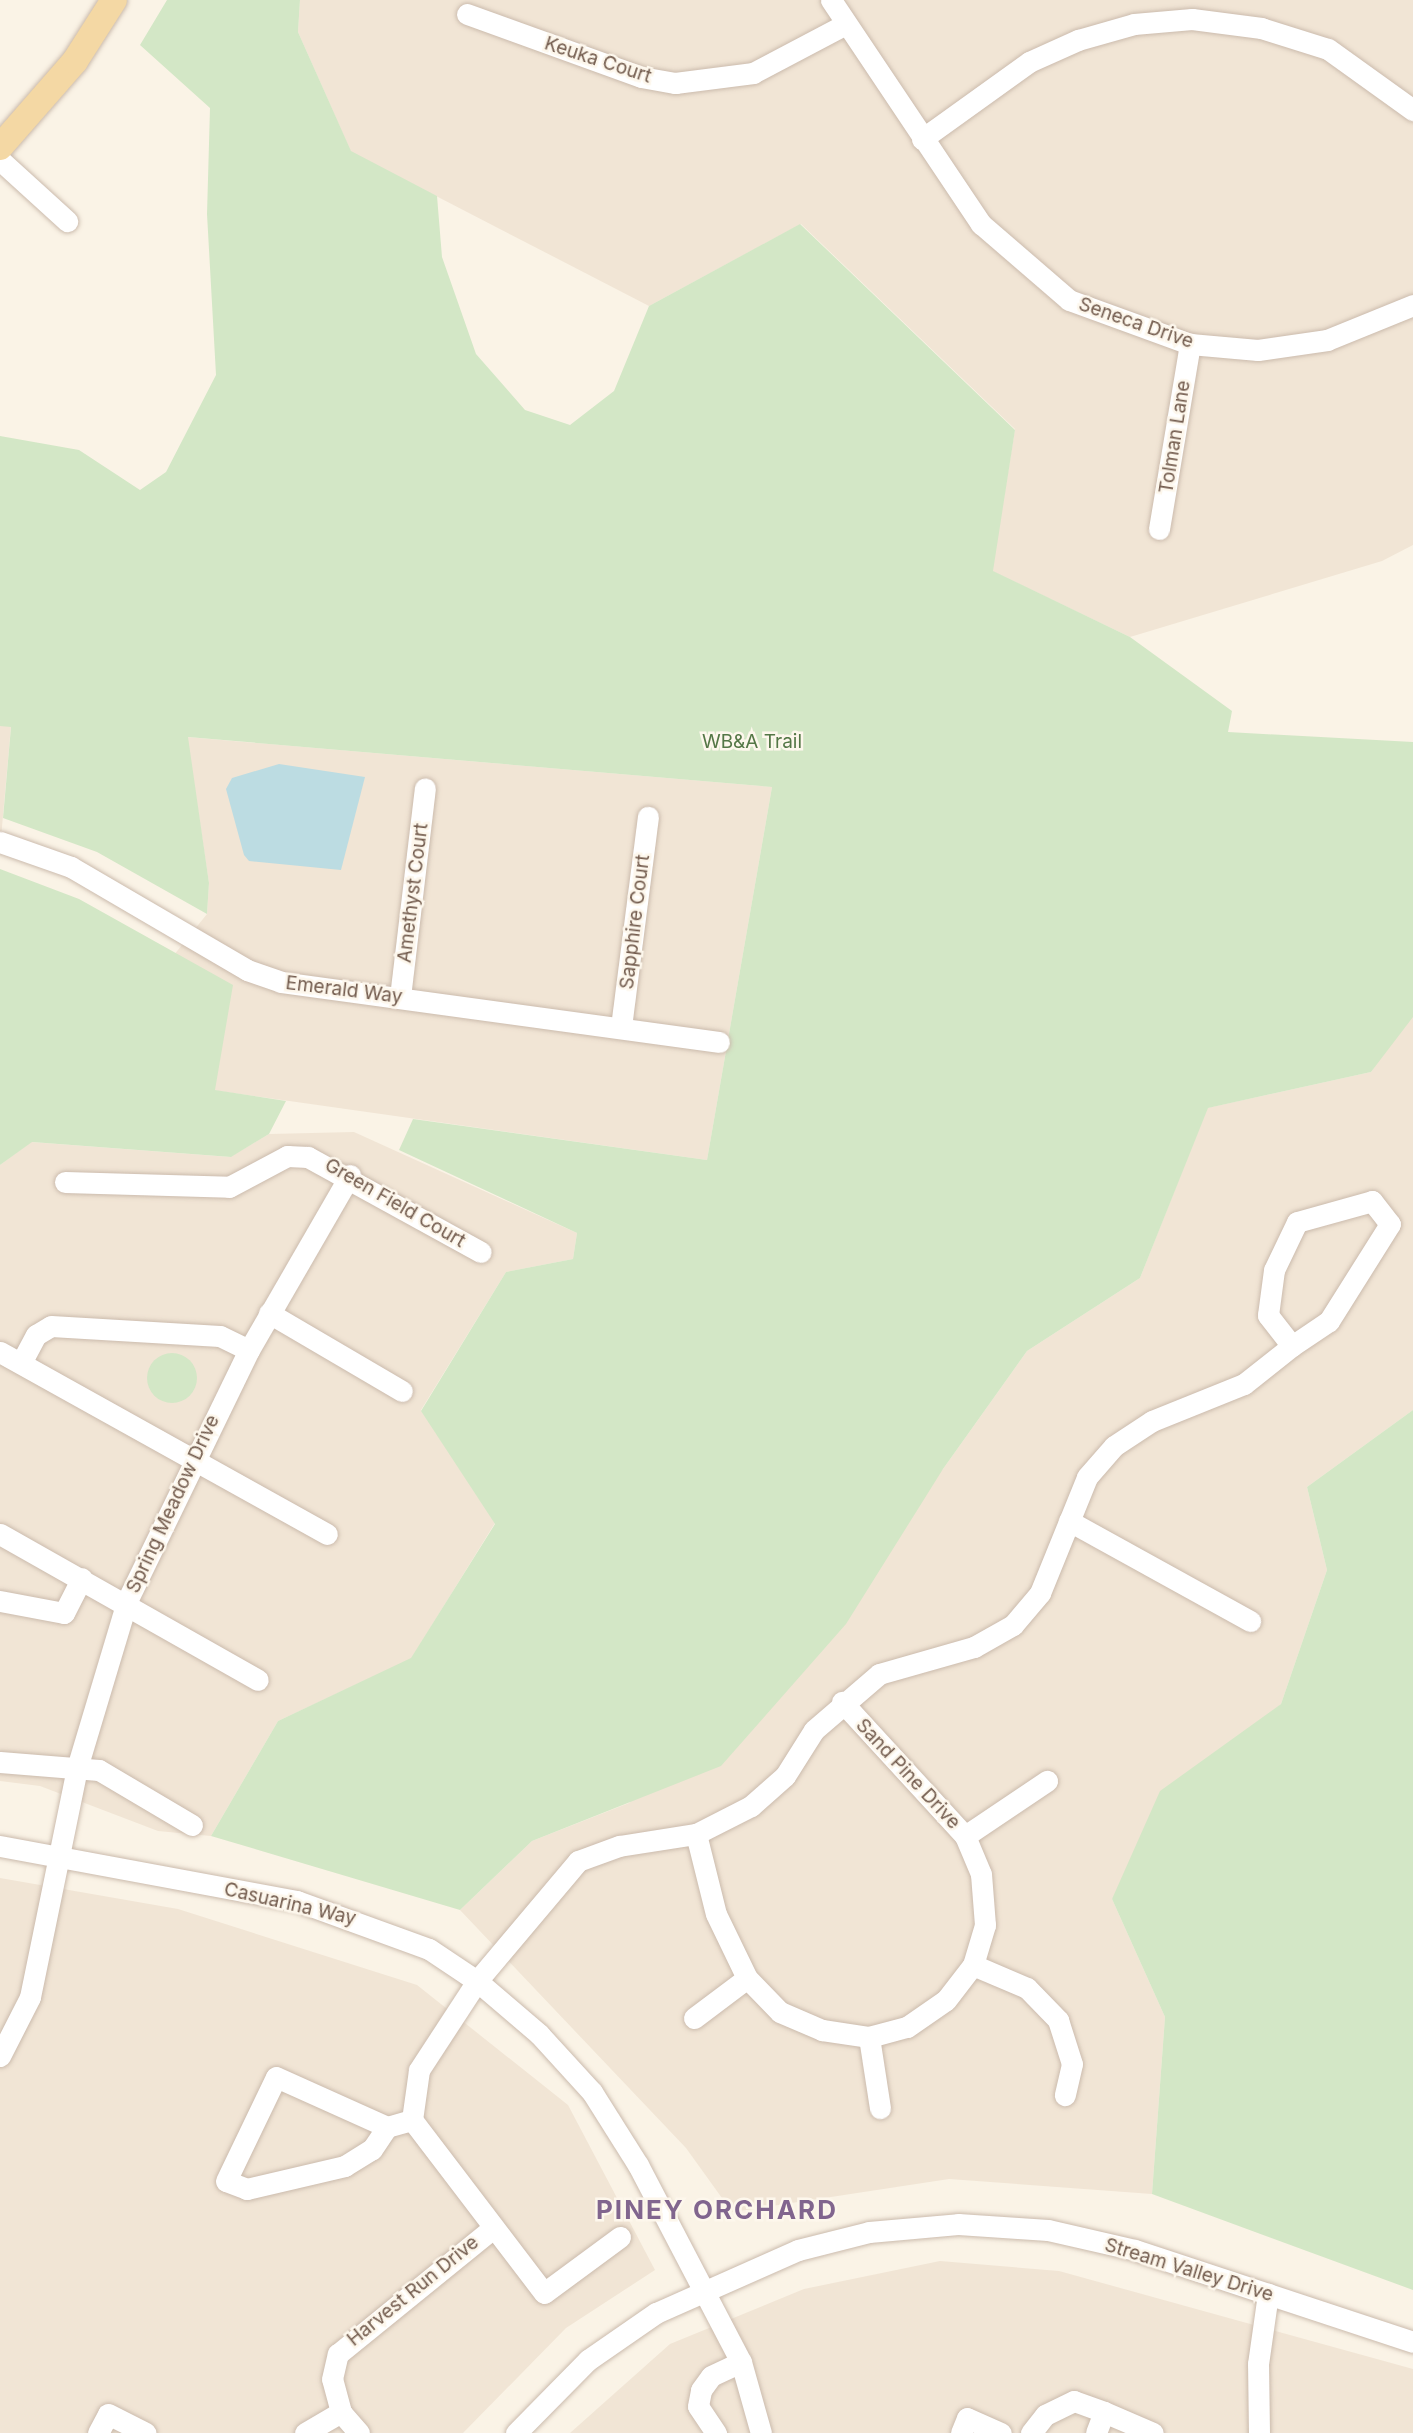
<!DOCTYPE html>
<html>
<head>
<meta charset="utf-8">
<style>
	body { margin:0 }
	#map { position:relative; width:1413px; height:2433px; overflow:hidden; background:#faf3e6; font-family:Inter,sans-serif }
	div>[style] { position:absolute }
	.residential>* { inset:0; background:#f1e5d5 }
	.green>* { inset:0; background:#d3e7c6 }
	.round { border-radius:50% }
	.water>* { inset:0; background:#bcdce2 }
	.roads { filter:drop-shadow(0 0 2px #cbbbad) drop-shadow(0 0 2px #cbbbad) }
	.minor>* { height:21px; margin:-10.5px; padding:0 10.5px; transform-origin:10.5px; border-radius:10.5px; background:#fff }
	.major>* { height:26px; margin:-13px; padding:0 13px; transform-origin:13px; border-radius:13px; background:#f4d8a4 }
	span { translate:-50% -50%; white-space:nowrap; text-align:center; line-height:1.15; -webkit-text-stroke:5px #fdf7ec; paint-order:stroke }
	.street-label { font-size:19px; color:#725b4d }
	.park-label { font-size:19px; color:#547746 }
	.district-label { font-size:26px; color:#81658e; font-weight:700; letter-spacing:2px }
</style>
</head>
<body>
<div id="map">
	<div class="residential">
		<div style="clip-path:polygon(300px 0,1413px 0,1413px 545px,1382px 561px,1130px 637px,992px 571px,1015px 429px,801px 224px,649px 306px,351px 152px,298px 32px)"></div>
		<div style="clip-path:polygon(0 726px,11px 726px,0 849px)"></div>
		<div style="clip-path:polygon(187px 737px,772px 787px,707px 1160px,105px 1075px,161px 971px,207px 914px,209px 883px)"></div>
		<div style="clip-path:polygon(1408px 1017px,1413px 1017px,1413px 1410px,1307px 1487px,1327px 1570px,1281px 1704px,1240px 1740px,1112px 1899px,1165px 2017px,1152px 2194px,949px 2179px,732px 2212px,686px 2148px,460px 1910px,532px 1841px,629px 1803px,943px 1469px,1027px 1351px,1140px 1278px,1207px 1108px,1371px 1072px)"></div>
		<div style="clip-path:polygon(354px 1132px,577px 1233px,573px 1259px,506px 1272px,421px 1410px,495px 1523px,411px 1659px,278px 1721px,211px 1836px,158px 1831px,40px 1786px,0 1781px,0 1165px,31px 1142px,230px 1157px,269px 1134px)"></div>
		<div style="clip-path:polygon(0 1878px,178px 1909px,417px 1985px,568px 2105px,655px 2270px,566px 2328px,463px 2433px,0 2433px)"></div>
		<div style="clip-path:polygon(940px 2261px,1059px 2271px,1413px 2369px,1413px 2433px,570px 2433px,670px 2344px,804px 2289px)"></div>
	</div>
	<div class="green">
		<div style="clip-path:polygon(167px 0,300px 0,298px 32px,351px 151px,437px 196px,442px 257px,476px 354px,525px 410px,570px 425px,614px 391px,649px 306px,800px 224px,1015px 430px,993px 571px,1130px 637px,1232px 711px,1228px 732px,1413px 742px,1413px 1017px,1371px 1072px,1208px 1108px,1140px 1278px,1027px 1351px,943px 1469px,846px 1624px,721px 1766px,532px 1841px,460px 1910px,211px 1836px,278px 1721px,411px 1658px,495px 1524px,421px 1411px,506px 1272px,573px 1259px,577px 1233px,399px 1150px,413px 1119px,707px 1160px,772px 787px,188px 737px,209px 883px,207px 914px,97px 852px,3px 818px,11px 727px,0 726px,0 436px,79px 450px,140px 490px,166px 472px,216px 375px,207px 214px,210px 108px,140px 45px)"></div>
		<div style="clip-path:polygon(0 869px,79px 899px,233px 985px,215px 1090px,286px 1101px,269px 1134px,231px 1157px,32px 1142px,0 1165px)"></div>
		<div class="round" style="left:147px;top:1353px;width:50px;height:50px"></div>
		<div style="clip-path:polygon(1413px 1410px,1413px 2290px,1152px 2194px,1165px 2017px,1112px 1899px,1160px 1791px,1281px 1704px,1327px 1570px,1307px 1487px)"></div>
	</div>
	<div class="water">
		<div style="clip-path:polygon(279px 764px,365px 777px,341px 870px,249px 861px,244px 855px,226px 789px,232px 778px)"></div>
	</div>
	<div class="roads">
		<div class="minor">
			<div style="left:831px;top:0;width:270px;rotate:56.2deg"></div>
			<div style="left:981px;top:224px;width:116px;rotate:40.8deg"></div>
			<div style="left:1069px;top:300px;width:129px;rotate:20deg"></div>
			<div style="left:1190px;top:344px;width:68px;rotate:5deg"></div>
			<div style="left:1258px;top:350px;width:70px;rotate:-8.2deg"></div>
			<div style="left:1327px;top:340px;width:93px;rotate:-22.1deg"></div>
			<div style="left:467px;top:14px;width:185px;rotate:19.9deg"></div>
			<div style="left:641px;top:77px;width:35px;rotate:10deg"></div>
			<div style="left:675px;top:83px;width:79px;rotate:-7.3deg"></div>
			<div style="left:753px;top:73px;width:105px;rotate:-27.8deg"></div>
			<div style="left:922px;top:139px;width:132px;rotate:-35.7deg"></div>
			<div style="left:1029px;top:62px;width:54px;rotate:-24.2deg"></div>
			<div style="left:1078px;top:40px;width:58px;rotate:-15.9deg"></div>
			<div style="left:1134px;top:24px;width:58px;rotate:-4.9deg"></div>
			<div style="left:1192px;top:19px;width:70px;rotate:7.4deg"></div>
			<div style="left:1261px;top:28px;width:70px;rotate:17.4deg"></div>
			<div style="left:1328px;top:49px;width:105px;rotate:35.7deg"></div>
			<div style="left:0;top:160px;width:91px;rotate:42.3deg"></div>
			<div style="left:1159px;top:529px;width:188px;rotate:-80.5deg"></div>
			<div style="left:0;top:842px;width:75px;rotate:19.4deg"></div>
			<div style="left:71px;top:867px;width:204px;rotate:30.3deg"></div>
			<div style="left:247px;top:970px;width:36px;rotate:19deg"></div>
			<div style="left:281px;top:982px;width:442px;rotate:7.8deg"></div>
			<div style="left:400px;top:997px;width:210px;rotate:-83.2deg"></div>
			<div style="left:621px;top:1027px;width:212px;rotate:-82.7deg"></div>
			<div style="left:65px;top:1182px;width:164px;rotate:1.7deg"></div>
			<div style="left:229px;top:1187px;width:66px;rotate:-28.1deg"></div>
			<div style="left:287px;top:1156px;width:21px;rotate:3deg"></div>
			<div style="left:308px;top:1157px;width:197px;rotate:28.8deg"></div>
			<div style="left:1372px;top:1201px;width:29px;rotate:52deg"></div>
			<div style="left:1390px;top:1224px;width:115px;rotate:122.2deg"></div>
			<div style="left:1329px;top:1321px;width:45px;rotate:146deg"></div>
			<div style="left:1292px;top:1346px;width:39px;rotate:-128deg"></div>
			<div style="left:1268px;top:1315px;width:45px;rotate:-82.4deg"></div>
			<div style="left:1274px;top:1270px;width:53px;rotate:-64.4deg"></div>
			<div style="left:1297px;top:1222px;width:78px;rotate:-15.6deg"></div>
			<div style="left:269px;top:1313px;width:154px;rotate:30.4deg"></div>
			<div style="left:0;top:1352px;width:374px;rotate:29.1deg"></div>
			<div style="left:21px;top:1363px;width:32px;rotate:-62deg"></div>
			<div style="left:36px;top:1335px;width:17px;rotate:-31deg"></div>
			<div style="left:51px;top:1326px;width:169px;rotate:3.4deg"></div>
			<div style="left:220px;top:1336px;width:32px;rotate:26deg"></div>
			<div style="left:1069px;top:1521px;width:207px;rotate:28.9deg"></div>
			<div style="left:0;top:1534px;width:296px;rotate:29.5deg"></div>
			<div style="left:0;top:1601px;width:65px;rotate:10.6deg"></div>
			<div style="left:64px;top:1613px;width:39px;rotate:-63deg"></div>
			<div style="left:0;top:1762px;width:99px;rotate:4.6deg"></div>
			<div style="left:99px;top:1770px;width:108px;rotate:30.6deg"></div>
			<div style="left:696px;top:1834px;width:82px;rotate:76deg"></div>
			<div style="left:716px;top:1914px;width:71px;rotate:64.2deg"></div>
			<div style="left:747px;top:1978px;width:47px;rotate:45.9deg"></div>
			<div style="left:780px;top:2012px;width:46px;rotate:23.2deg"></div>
			<div style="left:822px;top:2030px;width:48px;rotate:8.5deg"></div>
			<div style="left:869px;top:2037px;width:39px;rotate:-15deg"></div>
			<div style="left:907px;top:2027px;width:47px;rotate:-34.7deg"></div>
			<div style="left:946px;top:2000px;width:44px;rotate:-52.4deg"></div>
			<div style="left:973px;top:1965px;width:42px;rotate:-73.3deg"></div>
			<div style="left:985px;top:1925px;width:51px;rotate:-94.5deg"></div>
			<div style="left:981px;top:1874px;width:41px;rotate:-112.8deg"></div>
			<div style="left:965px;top:1836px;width:182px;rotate:-132.5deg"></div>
			<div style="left:965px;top:1836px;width:99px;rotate:-33.9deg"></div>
			<div style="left:0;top:1846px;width:302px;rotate:10.5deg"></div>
			<div style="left:297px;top:1901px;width:140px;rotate:20deg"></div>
			<div style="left:429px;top:1949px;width:58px;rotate:33.7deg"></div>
			<div style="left:477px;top:1981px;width:82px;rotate:40.5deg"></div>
			<div style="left:539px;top:2034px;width:79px;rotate:47.6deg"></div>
			<div style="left:592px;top:2092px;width:86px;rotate:57.8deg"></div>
			<div style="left:638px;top:2165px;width:222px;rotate:62.4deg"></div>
			<div style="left:741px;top:2362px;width:74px;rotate:74.3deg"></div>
			<div style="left:973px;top:1965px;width:59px;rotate:23.1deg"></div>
			<div style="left:1027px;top:1988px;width:45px;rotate:45.9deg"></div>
			<div style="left:1058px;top:2020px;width:46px;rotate:72.3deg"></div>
			<div style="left:1072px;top:2064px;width:32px;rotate:103deg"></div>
			<div style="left:694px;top:2018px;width:66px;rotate:-37deg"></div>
			<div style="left:869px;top:2037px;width:72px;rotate:81.2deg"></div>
			<div style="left:0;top:2056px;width:66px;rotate:-63deg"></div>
			<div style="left:30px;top:1997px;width:234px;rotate:-78.4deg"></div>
			<div style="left:77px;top:1768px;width:174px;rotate:-73.3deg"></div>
			<div style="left:127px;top:1601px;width:279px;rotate:-64.1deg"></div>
			<div style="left:249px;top:1350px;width:202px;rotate:-60deg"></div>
			<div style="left:387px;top:2127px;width:27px;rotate:124deg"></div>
			<div style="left:372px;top:2149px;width:32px;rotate:148deg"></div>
			<div style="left:345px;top:2166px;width:101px;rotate:166.8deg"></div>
			<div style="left:247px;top:2189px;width:22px;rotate:-159deg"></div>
			<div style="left:226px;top:2181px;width:115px;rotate:-64.3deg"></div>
			<div style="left:276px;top:2077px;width:122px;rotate:24.2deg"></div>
			<div style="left:387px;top:2127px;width:26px;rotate:-16deg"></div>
			<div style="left:620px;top:2237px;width:94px;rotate:143.6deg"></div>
			<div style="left:544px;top:2293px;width:218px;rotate:-127.3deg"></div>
			<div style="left:412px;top:2120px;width:50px;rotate:-82deg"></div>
			<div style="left:419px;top:2070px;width:106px;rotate:-56.9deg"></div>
			<div style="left:477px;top:1981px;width:157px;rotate:-49.9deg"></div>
			<div style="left:578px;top:1861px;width:44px;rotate:-20.1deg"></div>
			<div style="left:619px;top:1846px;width:78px;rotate:-8.9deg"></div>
			<div style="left:696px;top:1834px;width:62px;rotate:-27deg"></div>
			<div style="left:751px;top:1806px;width:45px;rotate:-41.4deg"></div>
			<div style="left:785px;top:1776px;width:54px;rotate:-57.8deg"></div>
			<div style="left:814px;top:1730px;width:86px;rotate:-40.7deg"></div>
			<div style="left:879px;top:1674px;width:99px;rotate:-15.9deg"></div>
			<div style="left:974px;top:1647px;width:45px;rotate:-29.4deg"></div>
			<div style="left:1013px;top:1625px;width:42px;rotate:-49.8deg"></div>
			<div style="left:1040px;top:1593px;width:125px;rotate:-67.9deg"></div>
			<div style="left:1087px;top:1477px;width:41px;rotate:-48.9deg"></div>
			<div style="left:1114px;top:1446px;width:45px;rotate:-33.3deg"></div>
			<div style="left:1152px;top:1421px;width:99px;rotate:-21.9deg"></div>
			<div style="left:1244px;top:1384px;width:61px;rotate:-38.4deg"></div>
			<div style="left:1104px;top:2412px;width:53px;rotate:23.2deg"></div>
			<div style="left:98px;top:2433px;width:21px;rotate:-62deg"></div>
			<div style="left:108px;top:2414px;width:42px;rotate:26.6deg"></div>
			<div style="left:305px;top:2433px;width:42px;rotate:-30.3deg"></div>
			<div style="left:359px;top:2433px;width:28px;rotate:-131deg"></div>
			<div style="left:341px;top:2412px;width:34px;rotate:-105deg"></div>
			<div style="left:332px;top:2379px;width:26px;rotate:-77deg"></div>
			<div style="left:338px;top:2354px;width:200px;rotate:-39.1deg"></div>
			<div style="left:516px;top:2433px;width:103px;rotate:-45.4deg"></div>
			<div style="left:588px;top:2360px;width:83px;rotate:-34.7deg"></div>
			<div style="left:656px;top:2313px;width:155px;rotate:-23.9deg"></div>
			<div style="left:798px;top:2250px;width:73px;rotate:-14.2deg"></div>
			<div style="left:869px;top:2232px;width:89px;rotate:-5.1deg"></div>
			<div style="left:958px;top:2224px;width:90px;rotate:3.8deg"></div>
			<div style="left:1048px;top:2230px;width:89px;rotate:12.9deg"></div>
			<div style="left:1135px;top:2250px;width:293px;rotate:18.3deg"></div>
			<div style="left:716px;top:2433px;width:32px;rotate:-124deg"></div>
			<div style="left:698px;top:2406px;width:16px;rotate:-79deg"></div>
			<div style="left:701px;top:2390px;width:17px;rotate:-54deg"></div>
			<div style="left:711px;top:2376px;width:33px;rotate:-25deg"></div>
			<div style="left:961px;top:2433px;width:16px;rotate:-68deg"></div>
			<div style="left:967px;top:2418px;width:37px;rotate:24deg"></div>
			<div style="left:1031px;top:2433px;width:23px;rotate:-52deg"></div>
			<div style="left:1045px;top:2415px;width:32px;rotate:-26deg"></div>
			<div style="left:1074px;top:2401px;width:32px;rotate:20deg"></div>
			<div style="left:1104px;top:2412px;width:22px;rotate:111deg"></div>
			<div style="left:1259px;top:2433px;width:69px;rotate:-90.8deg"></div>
			<div style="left:1258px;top:2364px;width:71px;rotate:-81.9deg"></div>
		</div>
		<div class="major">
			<div style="left:0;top:147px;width:114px;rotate:-48.9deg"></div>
			<div style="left:75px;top:61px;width:72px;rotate:-57.4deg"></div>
		</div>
	</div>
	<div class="street-label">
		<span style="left:598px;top:60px;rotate:18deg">Keuka Court</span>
		<span style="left:1136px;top:323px;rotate:19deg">Seneca Drive</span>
		<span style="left:1175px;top:437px;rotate:-81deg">Tolman Lane</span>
		<span style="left:413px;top:893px;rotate:-83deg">Amethyst Court</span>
		<span style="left:635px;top:922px;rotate:-83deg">Sapphire Court</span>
		<span style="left:344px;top:990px;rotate:7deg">Emerald Way</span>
		<span style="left:395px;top:1203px;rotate:30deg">Green Field Court</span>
		<span style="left:173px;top:1504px;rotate:-65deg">Spring Meadow Drive</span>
		<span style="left:908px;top:1774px;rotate:47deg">Sand Pine Drive</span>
		<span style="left:290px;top:1904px;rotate:13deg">Casuarina Way</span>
		<span style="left:1189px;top:2270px;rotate:17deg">Stream Valley Drive</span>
		<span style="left:413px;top:2291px;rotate:-39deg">Harvest Run Drive</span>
	</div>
	<div class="park-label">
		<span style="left:752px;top:742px">WB&amp;A Trail</span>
	</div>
	<div class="district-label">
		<span style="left:717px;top:2210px">PINEY ORCHARD</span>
	</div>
</div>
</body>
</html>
